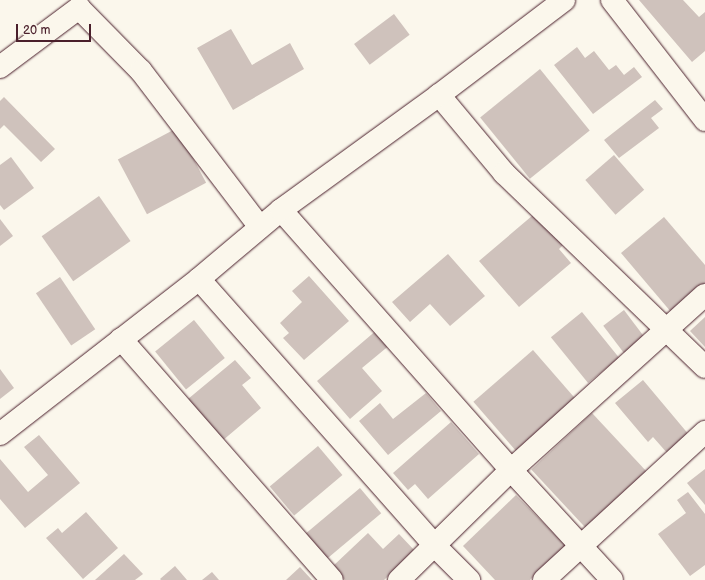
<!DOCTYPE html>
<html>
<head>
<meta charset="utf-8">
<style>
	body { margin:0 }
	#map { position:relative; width:705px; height:580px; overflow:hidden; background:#fbf7ec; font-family:"Balsamiq Sans",sans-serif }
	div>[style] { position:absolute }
	.building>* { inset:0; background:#cfc2bc; transform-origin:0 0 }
	.roads { filter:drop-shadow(0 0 1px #4a1f2b) drop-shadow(0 0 1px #4a1f2b) }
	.minor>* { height:22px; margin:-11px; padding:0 11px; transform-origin:11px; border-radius:11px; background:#fbf7ec }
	span { translate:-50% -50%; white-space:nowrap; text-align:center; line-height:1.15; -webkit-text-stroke:3px #fbf7ec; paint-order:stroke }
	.scale { position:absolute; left:16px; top:24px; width:75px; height:18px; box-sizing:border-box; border:2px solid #4a1f2b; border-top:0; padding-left:5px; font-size:12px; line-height:14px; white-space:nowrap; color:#4a1f2b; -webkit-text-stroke:3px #fbf7ec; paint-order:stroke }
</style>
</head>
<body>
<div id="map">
	<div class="building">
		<div style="clip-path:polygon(639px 0,683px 0,699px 17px,705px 12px,705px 51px,692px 62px)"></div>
		<div style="left:394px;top:14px;width:26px;height:50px;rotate:53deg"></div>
		<div style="clip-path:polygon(231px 29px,252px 65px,290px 43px,304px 69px,233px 110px,197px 48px)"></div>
		<div style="clip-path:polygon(577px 47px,585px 58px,594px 51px,609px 70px,616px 65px,624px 75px,634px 67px,642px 77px,593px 114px,554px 65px)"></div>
		<div style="left:540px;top:69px;width:79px;height:77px;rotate:51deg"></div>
		<div style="clip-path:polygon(4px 97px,55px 149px,41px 162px,4px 125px,0 129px,0 101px)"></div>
		<div style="clip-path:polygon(655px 100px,663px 109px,651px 118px,659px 128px,619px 158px,604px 140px)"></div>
		<div style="left:177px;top:128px;width:62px;height:67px;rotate:62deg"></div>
		<div style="left:614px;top:155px;width:46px;height:38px;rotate:49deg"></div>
		<div style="clip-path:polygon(11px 157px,34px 188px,4px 210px,0 205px,0 165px)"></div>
		<div style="left:99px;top:196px;width:55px;height:70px;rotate:55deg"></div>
		<div style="clip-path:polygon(539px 210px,566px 242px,559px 249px,571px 263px,519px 307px,479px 261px)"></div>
		<div style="clip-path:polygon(664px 217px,705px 265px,705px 283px,671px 312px,621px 253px)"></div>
		<div style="clip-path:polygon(0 219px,13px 236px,0 246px)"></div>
		<div style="clip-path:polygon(448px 254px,485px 296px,450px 326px,430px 304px,410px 322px,392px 302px)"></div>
		<div style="clip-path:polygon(309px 276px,349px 321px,304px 360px,283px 338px,289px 333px,280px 323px,302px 302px,292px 291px)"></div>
		<div style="left:60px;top:277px;width:63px;height:29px;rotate:56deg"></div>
		<div style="left:624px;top:310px;width:35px;height:26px;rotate:53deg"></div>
		<div style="left:582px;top:312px;width:59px;height:40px;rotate:51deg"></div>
		<div style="clip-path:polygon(705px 317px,705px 347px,690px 331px)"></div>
		<div style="left:194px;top:320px;width:49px;height:50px;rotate:51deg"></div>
		<div style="clip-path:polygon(378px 329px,391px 344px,362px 368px,382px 391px,350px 419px,317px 381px)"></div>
		<div style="left:533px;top:350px;width:70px;height:79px;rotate:49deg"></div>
		<div style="clip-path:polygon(235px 360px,251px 378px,242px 385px,261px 408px,222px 441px,188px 399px)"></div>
		<div style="clip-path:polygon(0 369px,14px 388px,0 399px)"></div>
		<div style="clip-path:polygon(643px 380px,690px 436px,668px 454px,653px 437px,648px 442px,615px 403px)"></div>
		<div style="clip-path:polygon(426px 393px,441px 411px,388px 455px,359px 421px,380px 403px,393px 419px)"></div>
		<div style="left:592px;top:413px;width:81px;height:83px;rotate:47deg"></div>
		<div style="clip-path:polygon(451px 422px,479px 454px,428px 499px,415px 484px,408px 490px,393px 473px)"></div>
		<div style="clip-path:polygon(39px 435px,80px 483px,25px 528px,0 499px,0 459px,28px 492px,48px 475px,24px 447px)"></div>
		<div style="left:318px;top:446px;width:38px;height:63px;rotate:50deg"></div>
		<div style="clip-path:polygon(705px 469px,705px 505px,687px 483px)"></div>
		<div style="left:360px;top:488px;width:33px;height:72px;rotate:50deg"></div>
		<div style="clip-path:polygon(688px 492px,705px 514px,705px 565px,690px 576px,658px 534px,686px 513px,677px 500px)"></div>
		<div style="clip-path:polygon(516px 495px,566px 546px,530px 580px,495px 580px,463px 546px)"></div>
		<div style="clip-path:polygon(86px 512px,118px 548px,83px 579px,46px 538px,58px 528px,62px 533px)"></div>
		<div style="clip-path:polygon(368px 533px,383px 549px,399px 534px,415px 551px,384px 580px,345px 580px,332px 567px)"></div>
		<div style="clip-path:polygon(124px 554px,143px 574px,135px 580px,95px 580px)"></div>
		<div style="clip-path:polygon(175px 566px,187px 580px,161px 580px,160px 579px)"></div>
		<div style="clip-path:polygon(300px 567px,312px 580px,286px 580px)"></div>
		<div style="clip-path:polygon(212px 572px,219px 580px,202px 580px)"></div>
	</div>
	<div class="roads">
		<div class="minor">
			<div style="left:612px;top:0;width:152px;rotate:52.2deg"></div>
			<div style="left:0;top:67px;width:99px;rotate:-36.8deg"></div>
			<div style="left:79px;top:8px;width:88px;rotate:45.5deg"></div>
			<div style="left:141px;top:71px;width:195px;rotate:52.7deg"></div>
			<div style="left:439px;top:95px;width:102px;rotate:50.2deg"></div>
			<div style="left:504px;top:173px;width:279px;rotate:44deg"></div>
			<div style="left:281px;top:210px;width:347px;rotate:48.5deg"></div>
			<div style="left:511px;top:470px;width:149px;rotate:47.4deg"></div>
			<div style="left:199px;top:279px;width:358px;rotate:48.5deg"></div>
			<div style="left:436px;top:547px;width:47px;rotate:45deg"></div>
			<div style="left:121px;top:339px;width:320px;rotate:48.8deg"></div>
			<div style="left:0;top:434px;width:252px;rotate:-37.9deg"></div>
			<div style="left:199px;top:279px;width:107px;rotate:-40.1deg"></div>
			<div style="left:281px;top:210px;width:195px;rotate:-36deg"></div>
			<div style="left:439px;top:95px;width:157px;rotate:-37.2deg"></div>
			<div style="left:399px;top:580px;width:157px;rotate:-44.5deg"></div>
			<div style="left:511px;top:470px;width:261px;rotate:-42.1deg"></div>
			<div style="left:544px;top:580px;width:219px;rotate:-42.6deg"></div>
		</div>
	</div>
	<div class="scale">20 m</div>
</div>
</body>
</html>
